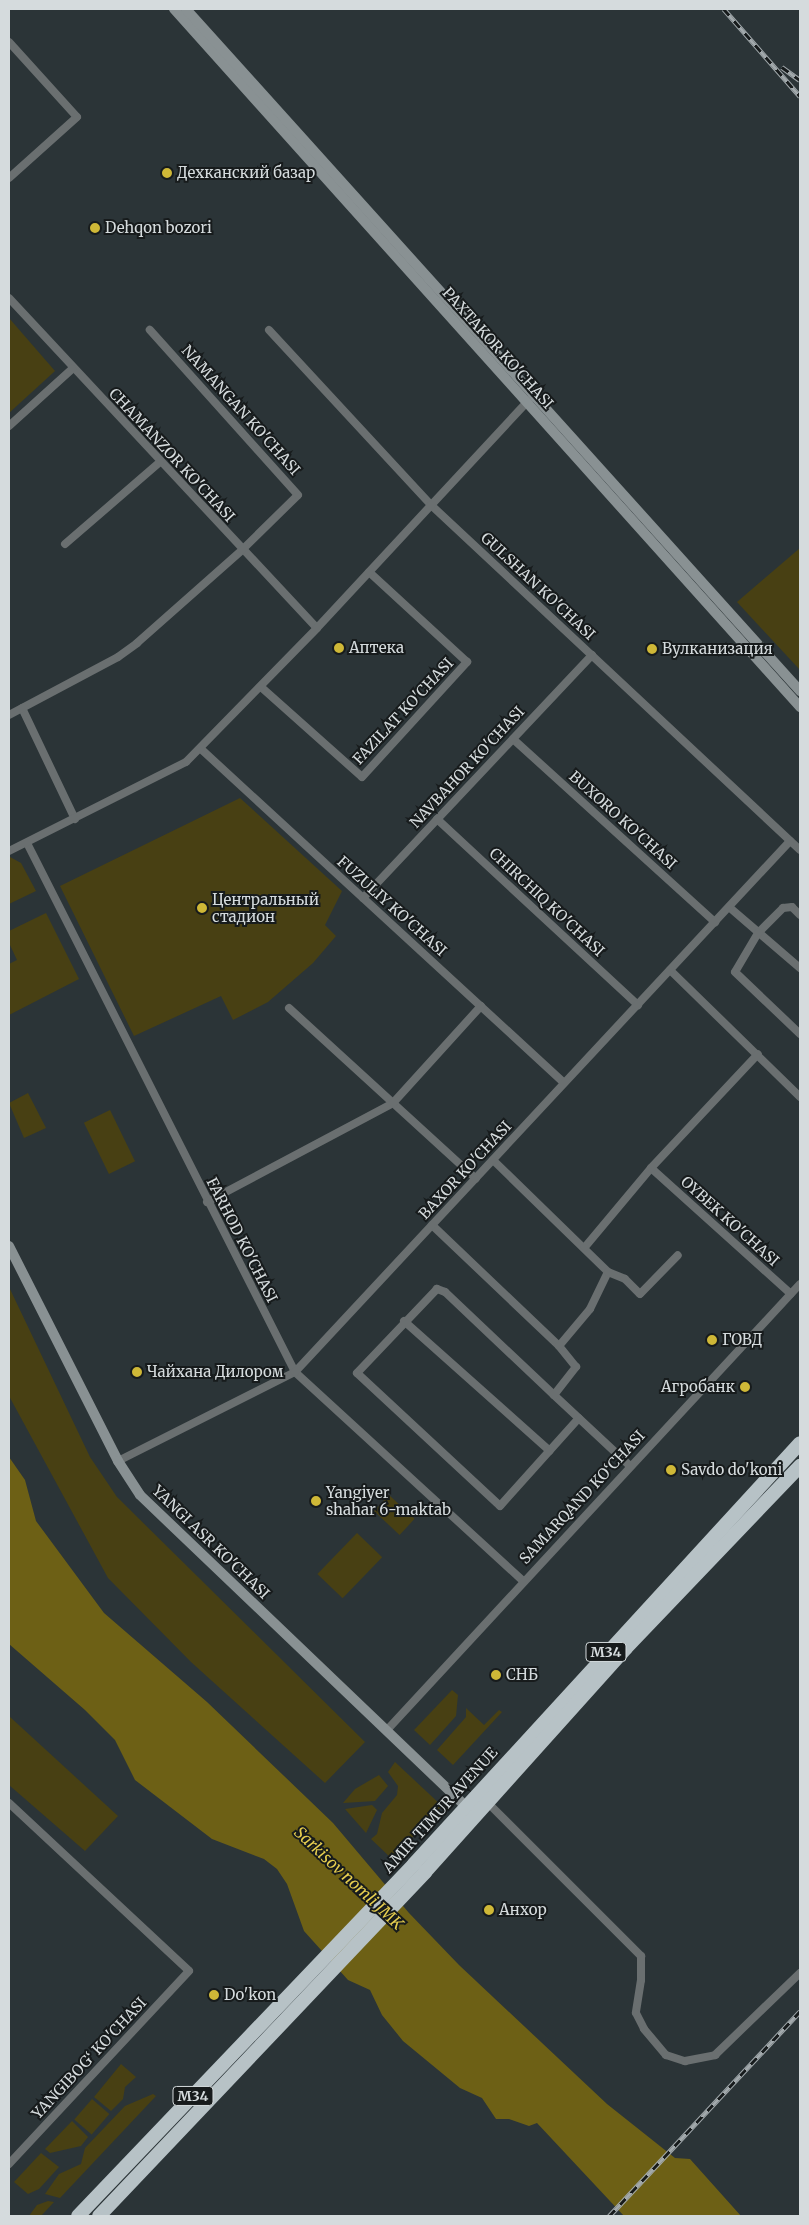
<!DOCTYPE html>
<html>
<head>
<meta charset="utf-8">
<style>
	body { margin:0 }
	#map { position:relative; width:809px; height:2225px; overflow:hidden; background:#2b3437; font-family:Merriweather,serif }
	div>[style] { position:absolute }
	.green>* { inset:0; background:#484013; transform-origin:0 0 }
	.water>* { inset:0; background:#6d6015 }
	.street>* { height:8px; margin:-4px; padding:0 4px; transform-origin:4px; border-radius:4px; background:#6a6f70 }
	.secondary>* { height:10px; margin:-5px; padding:0 5px; transform-origin:5px; border-radius:5px; background:#899193 }
	.highway>* { height:14px; margin:-7px; padding:0 7px; transform-origin:7px; border-radius:7px; background:#b7c2c6 }
	.rail>* { height:4.5px; margin-top:-2.25px; transform-origin:0; background:repeating-linear-gradient(90deg,#171b1c 0 8px,#a2a9ac 0 16px); box-sizing:border-box; border-block:1px solid #a2a9ac }
	.dots>* { width:14px; height:14px; translate:-50% -50%; box-sizing:border-box; border:2px solid #171b1c; border-radius:50% }
	span { translate:-50% -50%; white-space:nowrap; text-align:center; line-height:1.15; -webkit-text-stroke:4px #171b1c; paint-order:stroke }
	.shield-label span { padding:1px 4px; background:#171b1c; border:1px solid; border-radius:4px; -webkit-text-stroke-width:0 }
	.shield-label { font-size:14px; color:#d5dbdd; font-weight:700 }
	.poi-label { font-size:15px; color:#d5dbdd }
	.left { translate:0 -50%; text-align:left }
	.right { translate:-100% -50%; text-align:right }
	.street-label { font-size:15px; color:#d5dbdd }
	.water-label { font-size:16px; color:#e5cd4f; font-style:italic }
	.frame { position:absolute; inset:0; border:10px solid #d5dbdd; pointer-events:none }
</style>
</head>
<body>
<div id="map">
	<div class="green">
		<div style="clip-path:polygon(9px 318px,55px 371px,9px 413px)"></div>
		<div style="clip-path:polygon(800px 548px,800px 670px,737px 602px)"></div>
		<div style="clip-path:polygon(240px 798px,342px 891px,325px 925px,336px 936px,313px 963px,268px 1002px,233px 1020px,221px 996px,134px 1036px,60px 886px)"></div>
		<div style="clip-path:polygon(10px 857px,21px 863px,36px 891px,9px 904px)"></div>
		<div style="clip-path:polygon(46px 913px,79px 979px,9px 1015px,9px 964px,17px 960px,9px 943px,9px 931px)"></div>
		<div style="clip-path:polygon(28px 1093px,46px 1128px,24px 1138px,9px 1103px)"></div>
		<div style="left:110px;top:1110px;width:57px;height:29px;rotate:64deg"></div>
		<div style="clip-path:polygon(9px 1287px,90px 1457px,117px 1497px,365px 1742px,325px 1783px,191px 1662px,108px 1578px,9px 1396px)"></div>
		<div style="left:389px;top:1495px;width:35px;height:22px;rotate:43deg"></div>
		<div style="left:357px;top:1533px;width:35px;height:57px;rotate:44deg"></div>
		<div style="clip-path:polygon(452px 1690px,458px 1695px,456px 1716px,430px 1745px,414px 1730px)"></div>
		<div style="clip-path:polygon(466px 1708px,484px 1725px,499px 1710px,502px 1712px,453px 1765px,437px 1750px,466px 1717px)"></div>
		<div style="clip-path:polygon(9px 1716px,118px 1816px,85px 1851px,9px 1785px)"></div>
		<div style="clip-path:polygon(395px 1762px,442px 1806px,392px 1859px,371px 1839px,377px 1834px,382px 1813px,397px 1795px,398px 1786px,388px 1772px)"></div>
		<div style="clip-path:polygon(379px 1775px,388px 1786px,375px 1801px,343px 1803px,355px 1789px)"></div>
		<div style="clip-path:polygon(372px 1805px,377px 1810px,366px 1833px,345px 1809px)"></div>
		<div style="clip-path:polygon(121px 2064px,136px 2077px,125px 2087px,123px 2099px,111px 2111px,94px 2097px)"></div>
		<div style="clip-path:polygon(153px 2094px,156px 2096px,60px 2198px,45px 2194px,59px 2174px,81px 2164px,85px 2148px,125px 2106px)"></div>
		<div style="left:92px;top:2099px;width:23px;height:27px;rotate:41deg"></div>
		<div style="clip-path:polygon(72px 2121px,88px 2137px,81px 2146px,50px 2153px,45px 2149px)"></div>
		<div style="clip-path:polygon(41px 2153px,59px 2167px,39px 2189px,28px 2194px,14px 2182px)"></div>
		<div style="clip-path:polygon(48px 2201px,54px 2202px,41px 2216px,29px 2216px,37px 2205px)"></div>
	</div>
	<div class="water">
		<div style="clip-path:polygon(9px 1457px,25px 1480px,36px 1521px,104px 1613px,207px 1702px,333px 1823px,409px 1913px,459px 1965px,607px 2104px,675px 2158px,690px 2159px,741px 2216px,624px 2216px,537px 2123px,529px 2126px,509px 2119px,496px 2119px,482px 2098px,460px 2088px,403px 2041px,382px 2015px,370px 1990px,348px 1980px,304px 1931px,287px 1884px,277px 1869px,264px 1859px,212px 1839px,135px 1780px,115px 1740px,85px 1710px,9px 1644px)"></div>
	</div>
	<div class="street">
		<div style="left:9px;top:42px;width:101px;rotate:47.8deg"></div>
		<div style="left:77px;top:117px;width:91px;rotate:138.1deg"></div>
		<div style="left:9px;top:298px;width:451px;rotate:47deg"></div>
		<div style="left:269px;top:330px;width:238px;rotate:47.2deg"></div>
		<div style="left:431px;top:505px;width:505px;rotate:43.07deg"></div>
		<div style="left:9px;top:426px;width:85px;rotate:-42.1deg"></div>
		<div style="left:65px;top:544px;width:125px;rotate:-40.8deg"></div>
		<div style="left:261px;top:687px;width:135px;rotate:41.7deg"></div>
		<div style="left:362px;top:777px;width:156px;rotate:-47.6deg"></div>
		<div style="left:467px;top:662px;width:133px;rotate:-137.4deg"></div>
		<div style="left:22px;top:708px;width:123px;rotate:64.5deg"></div>
		<div style="left:9px;top:715px;width:123px;rotate:-28deg"></div>
		<div style="left:118px;top:657px;width:24px;rotate:-36deg"></div>
		<div style="left:137px;top:643px;width:140px;rotate:-41.5deg"></div>
		<div style="left:242px;top:550px;width:78px;rotate:-44.5deg"></div>
		<div style="left:298px;top:495px;width:222px;rotate:-131.9deg"></div>
		<div style="left:513px;top:739px;width:273px;rotate:42.2deg"></div>
		<div style="left:201px;top:749px;width:493px;rotate:42.6deg"></div>
		<div style="left:437px;top:819px;width:274px;rotate:42.8deg"></div>
		<div style="left:27px;top:843px;width:593px;rotate:63.13deg"></div>
		<div style="left:295px;top:1372px;width:309px;rotate:42.5deg"></div>
		<div style="left:9px;top:851px;width:198px;rotate:-26.7deg"></div>
		<div style="left:186px;top:762px;width:187px;rotate:-45.6deg"></div>
		<div style="left:317px;top:628px;width:313px;rotate:-47.1deg"></div>
		<div style="left:363px;top:898px;width:334px;rotate:-46.7deg"></div>
		<div style="left:729px;top:907px;width:94px;rotate:40.7deg"></div>
		<div style="left:800px;top:915px;width:11px;rotate:-135deg"></div>
		<div style="left:792px;top:907px;width:9px;rotate:174deg"></div>
		<div style="left:783px;top:908px;width:35px;rotate:135deg"></div>
		<div style="left:758px;top:933px;width:45px;rotate:120.5deg"></div>
		<div style="left:735px;top:972px;width:90px;rotate:43.6deg"></div>
		<div style="left:670px;top:970px;width:182px;rotate:44.3deg"></div>
		<div style="left:289px;top:1008px;width:253px;rotate:42.4deg"></div>
		<div style="left:493px;top:1160px;width:161px;rotate:44.2deg"></div>
		<div style="left:651px;top:1168px;width:188px;rotate:42deg"></div>
		<div style="left:207px;top:1202px;width:211px;rotate:-28deg"></div>
		<div style="left:393px;top:1103px;width:131px;rotate:-47.8deg"></div>
		<div style="left:432px;top:1225px;width:175px;rotate:43.6deg"></div>
		<div style="left:585px;top:1247px;width:103px;rotate:-50.1deg"></div>
		<div style="left:651px;top:1168px;width:156px;rotate:-46.8deg"></div>
		<div style="left:404px;top:1321px;width:195px;rotate:41.7deg"></div>
		<div style="left:554px;top:1395px;width:150px;rotate:-136.6deg"></div>
		<div style="left:445px;top:1292px;width:9px;rotate:-159deg"></div>
		<div style="left:437px;top:1289px;width:116px;rotate:133.6deg"></div>
		<div style="left:357px;top:1373px;width:195px;rotate:42.9deg"></div>
		<div style="left:500px;top:1506px;width:118px;rotate:-48.1deg"></div>
		<div style="left:118px;top:1461px;width:198px;rotate:-26.7deg"></div>
		<div style="left:295px;top:1372px;width:726px;rotate:-47.01deg"></div>
		<div style="left:629px;top:1465px;width:103px;rotate:-137deg"></div>
		<div style="left:554px;top:1395px;width:36px;rotate:-52deg"></div>
		<div style="left:576px;top:1367px;width:27px;rotate:-129deg"></div>
		<div style="left:559px;top:1346px;width:48px;rotate:-50deg"></div>
		<div style="left:590px;top:1309px;width:41px;rotate:-64.1deg"></div>
		<div style="left:608px;top:1272px;width:18px;rotate:22deg"></div>
		<div style="left:625px;top:1279px;width:21px;rotate:45deg"></div>
		<div style="left:640px;top:1294px;width:54px;rotate:-45.7deg"></div>
		<div style="left:387px;top:1730px;width:608px;rotate:-47.2deg"></div>
		<div style="left:487px;top:1802px;width:218px;rotate:45deg"></div>
		<div style="left:641px;top:1956px;width:24px;rotate:90deg"></div>
		<div style="left:641px;top:1980px;width:33px;rotate:99deg"></div>
		<div style="left:636px;top:2013px;width:18px;rotate:63deg"></div>
		<div style="left:644px;top:2029px;width:34px;rotate:50deg"></div>
		<div style="left:666px;top:2055px;width:20px;rotate:18deg"></div>
		<div style="left:685px;top:2061px;width:31px;rotate:-11deg"></div>
		<div style="left:715px;top:2055px;width:118px;rotate:-44deg"></div>
		<div style="left:9px;top:1803px;width:246px;rotate:43deg"></div>
		<div style="left:189px;top:1971px;width:264px;rotate:133deg"></div>
	</div>
	<div class="secondary">
		<div style="left:174px;top:9px;width:938px;rotate:48.11deg"></div>
		<div style="left:186px;top:9px;width:918px;rotate:48deg"></div>
		<div style="left:9px;top:1246px;width:241px;rotate:63.1deg"></div>
		<div style="left:118px;top:1461px;width:40px;rotate:57.1deg"></div>
		<div style="left:140px;top:1495px;width:451px;rotate:43.7deg"></div>
	</div>
	<div class="highway">
		<div style="left:78px;top:2216px;width:487px;rotate:-46.3deg"></div>
		<div style="left:414px;top:1864px;width:571px;rotate:-47.48deg"></div>
		<div style="left:99px;top:2216px;width:474px;rotate:-46.5deg"></div>
		<div style="left:425px;top:1872px;width:301px;rotate:-48.1deg"></div>
		<div style="left:626px;top:1648px;width:252px;rotate:-46.3deg"></div>
	</div>
	<div class="rail">
		<div style="left:724px;top:9px;width:116px;rotate:48.9deg"></div>
		<div style="left:782px;top:67px;width:22px;rotate:36deg"></div>
		<div style="left:609px;top:2216px;width:280px;rotate:-47deg"></div>
	</div>
	<div class="dots">
		<div style="left:167px;top:173px;background:#cfb837"></div>
		<div style="left:95px;top:228px;background:#cfb837"></div>
		<div style="left:339px;top:648px;background:#cfb837"></div>
		<div style="left:652px;top:649px;background:#cfb837"></div>
		<div style="left:202px;top:908px;background:#cfb837"></div>
		<div style="left:712px;top:1340px;background:#cfb837"></div>
		<div style="left:137px;top:1372px;background:#cfb837"></div>
		<div style="left:745px;top:1387px;background:#cfb837"></div>
		<div style="left:671px;top:1470px;background:#cfb837"></div>
		<div style="left:316px;top:1501px;background:#cfb837"></div>
		<div style="left:496px;top:1675px;background:#cfb837"></div>
		<div style="left:489px;top:1910px;background:#cfb837"></div>
		<div style="left:214px;top:1995px;background:#cfb837"></div>
	</div>
	<div class="shield-label">
		<span style="left:606px;top:1652px">M34</span>
		<span style="left:193px;top:2096px">M34</span>
	</div>
	<div class="poi-label">
		<span class="left" style="left:177px;top:173px">Дехканский базар</span>
		<span class="left" style="left:105px;top:228px">Dehqon bozori</span>
		<span class="left" style="left:349px;top:648px">Аптека</span>
		<span class="left" style="left:662px;top:649px">Вулканизация</span>
		<span class="left" style="left:212px;top:908px">Центральный<br>стадион</span>
		<span class="left" style="left:722px;top:1340px">ГОВД</span>
		<span class="left" style="left:147px;top:1372px">Чайхана Дилором</span>
		<span class="right" style="left:735px;top:1387px">Агробанк</span>
		<span class="left" style="left:681px;top:1470px">Savdo do'koni</span>
		<span class="left" style="left:326px;top:1501px">Yangiyer<br>shahar 6-maktab</span>
		<span class="left" style="left:506px;top:1675px">СНБ</span>
		<span class="left" style="left:499px;top:1910px">Анхор</span>
		<span class="left" style="left:224px;top:1995px">Do'kon</span>
	</div>
	<div class="street-label">
		<span style="left:498px;top:348px;rotate:48deg">PAXTAKOR KO'CHASI</span>
		<span style="left:241px;top:410px;rotate:48deg">NAMANGAN KO'CHASI</span>
		<span style="left:172px;top:455px;rotate:47deg">CHAMANZOR KO'CHASI</span>
		<span style="left:538px;top:586px;rotate:43deg">GULSHAN KO'CHASI</span>
		<span style="left:403px;top:711px;rotate:-47deg">FAZILAT KO'CHASI</span>
		<span style="left:467px;top:767px;rotate:-47deg">NAVBAHOR KO'CHASI</span>
		<span style="left:623px;top:820px;rotate:42deg">BUXORO KO'CHASI</span>
		<span style="left:547px;top:902px;rotate:43deg">CHIRCHIQ KO'CHASI</span>
		<span style="left:392px;top:906px;rotate:42deg">FUZULIY KO'CHASI</span>
		<span style="left:465px;top:1170px;rotate:-47deg">BAXOR KO'CHASI</span>
		<span style="left:730px;top:1221px;rotate:42deg">OYBEK KO'CHASI</span>
		<span style="left:242px;top:1240px;rotate:63deg">FARHOD KO'CHASI</span>
		<span style="left:582px;top:1497px;rotate:-47deg">SAMARQAND KO‘CHASI</span>
		<span style="left:211px;top:1542px;rotate:44deg">YANGI ASR KO'CHASI</span>
		<span style="left:440px;top:1810px;rotate:-48deg">AMIR TIMUR AVENUE</span>
		<span style="left:89px;top:2058px;rotate:-47deg">YANGIBOG‘ KO'CHASI</span>
	</div>
	<div class="water-label">
		<span style="left:349px;top:1878px;rotate:43deg">Sarkisov nomli JMK</span>
	</div>
	<div class="frame"></div>
</div>
</body>
</html>
